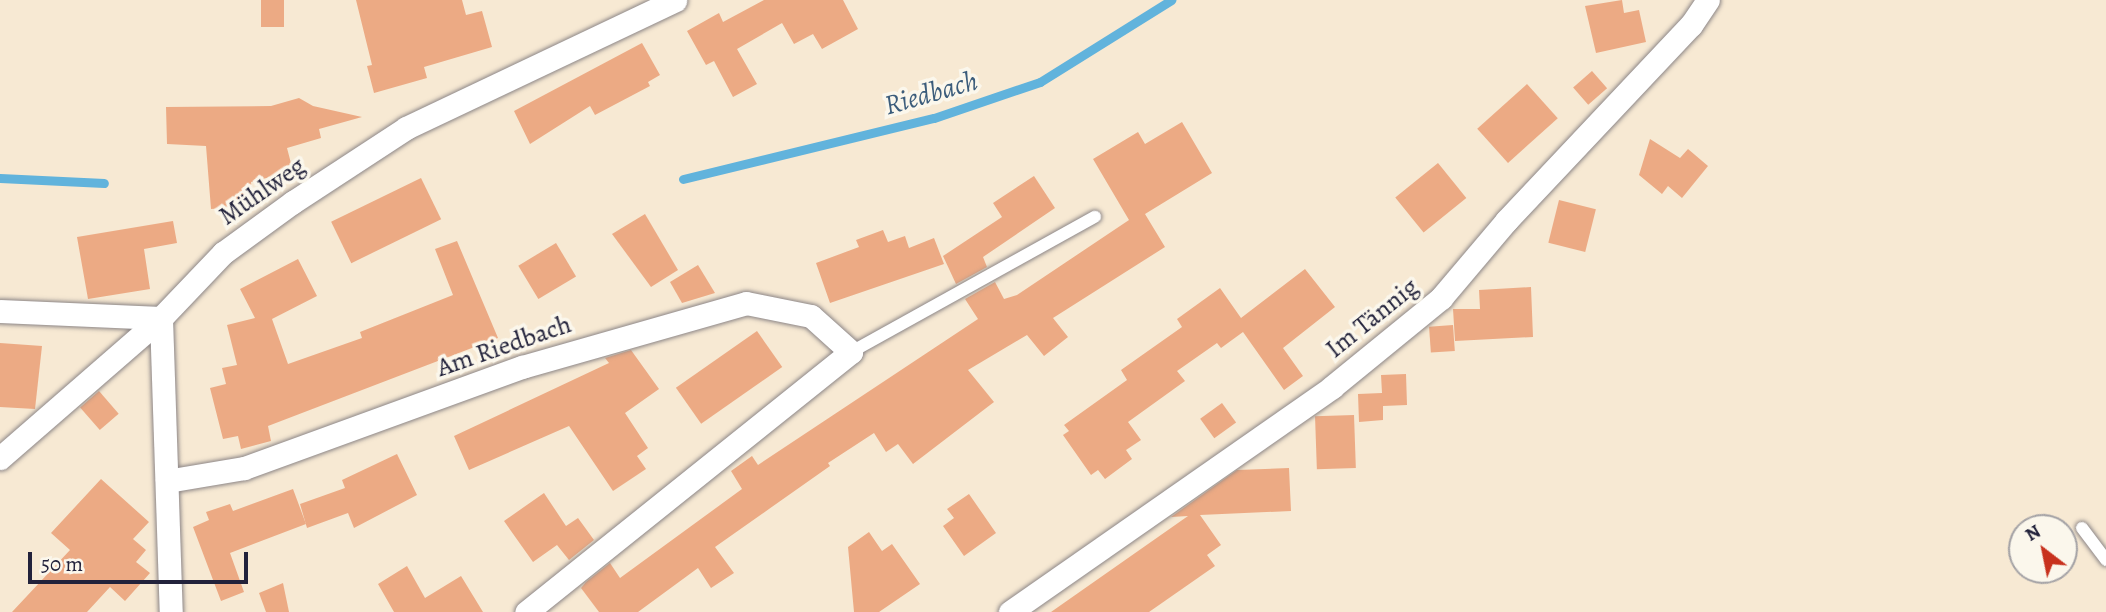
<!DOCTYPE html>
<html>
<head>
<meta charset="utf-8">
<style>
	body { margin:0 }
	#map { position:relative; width:2106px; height:612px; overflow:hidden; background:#f7e9d3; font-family:Alegreya,serif }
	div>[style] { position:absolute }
	.stream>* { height:9px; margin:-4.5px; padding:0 4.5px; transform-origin:4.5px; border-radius:4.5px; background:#61b3dc }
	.building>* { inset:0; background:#ecaa84; transform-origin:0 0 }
	.roads { filter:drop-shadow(0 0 2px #8c8687) drop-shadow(0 0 2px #8c8687) }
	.lane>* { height:12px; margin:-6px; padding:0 6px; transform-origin:6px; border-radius:6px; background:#fff }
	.street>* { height:23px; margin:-11.5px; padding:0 11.5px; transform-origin:11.5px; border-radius:11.5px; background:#fff }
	span { translate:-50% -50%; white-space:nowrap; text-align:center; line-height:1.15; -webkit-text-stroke:7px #fbf7ec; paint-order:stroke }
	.street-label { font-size:26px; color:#22223b }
	.water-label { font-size:28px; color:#3b5c7b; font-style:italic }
	.north { position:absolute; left:2008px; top:514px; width:70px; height:70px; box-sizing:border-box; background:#fbf7ec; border:2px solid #a4a2a5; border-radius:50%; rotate:328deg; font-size:19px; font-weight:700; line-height:28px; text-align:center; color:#22223b }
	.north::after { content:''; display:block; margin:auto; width:24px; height:32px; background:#c8321e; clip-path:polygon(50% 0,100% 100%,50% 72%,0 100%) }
	.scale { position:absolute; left:28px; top:552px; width:220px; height:32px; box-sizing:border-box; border:4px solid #22223b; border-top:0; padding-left:9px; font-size:21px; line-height:24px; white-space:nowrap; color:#22223b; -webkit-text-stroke:5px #fbf7ec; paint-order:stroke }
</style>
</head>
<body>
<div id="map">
	<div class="stream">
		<div style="left:0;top:178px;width:104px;rotate:2.8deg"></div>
		<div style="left:683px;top:179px;width:258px;rotate:-13.7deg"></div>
		<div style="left:934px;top:118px;width:112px;rotate:-18.8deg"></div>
		<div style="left:1040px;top:82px;width:155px;rotate:-32deg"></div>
	</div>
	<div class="building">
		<div style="left:261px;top:0;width:23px;height:27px"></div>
		<div style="clip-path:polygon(356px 0,462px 0,466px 15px,482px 11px,492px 47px,424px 67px,427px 78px,374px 93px,367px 66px,372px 65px)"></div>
		<div style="clip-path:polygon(764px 0,843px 0,858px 29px,822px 49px,813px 34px,794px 44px,782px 23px,737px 49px,757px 84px,733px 97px,714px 61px,706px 65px,687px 31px,719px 13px,723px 22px)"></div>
		<div style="clip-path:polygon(1622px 0,1624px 13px,1639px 10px,1646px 42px,1596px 53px,1585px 6px)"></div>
		<div style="clip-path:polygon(642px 43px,660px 75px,648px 82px,650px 86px,595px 115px,590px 106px,530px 144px,514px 111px)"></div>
		<div style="left:1592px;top:71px;width:23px;height:25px;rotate:49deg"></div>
		<div style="left:1527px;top:84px;width:46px;height:67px;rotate:48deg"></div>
		<div style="clip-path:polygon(299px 98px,313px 106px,362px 117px,319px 129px,321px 138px,287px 148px,293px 171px,251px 182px,253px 206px,211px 209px,206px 146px,167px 144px,166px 107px,271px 106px)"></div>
		<div style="clip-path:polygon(1182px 122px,1212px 173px,1145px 214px,1165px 247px,1053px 318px,1068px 337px,1044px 356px,1027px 335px,968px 370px,994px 402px,913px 464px,898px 444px,886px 452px,874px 433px,828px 463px,830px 466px,715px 547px,734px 573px,711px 588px,698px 568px,638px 612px,599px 612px,581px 588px,586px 582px,610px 563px,620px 578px,742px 489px,731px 471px,752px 456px,758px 465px,978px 319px,965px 299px,995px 282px,1004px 299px,1017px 295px,1129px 220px,1093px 159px,1138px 132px,1145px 144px)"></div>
		<div style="clip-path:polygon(1650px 139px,1680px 158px,1688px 149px,1708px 166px,1682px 198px,1668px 186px,1662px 194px,1639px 175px)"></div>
		<div style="left:1438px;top:163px;width:45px;height:55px;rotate:51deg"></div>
		<div style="clip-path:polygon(1034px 176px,1055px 208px,983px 257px,987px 267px,956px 284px,943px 256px,1002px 217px,993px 203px)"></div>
		<div style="left:421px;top:178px;width:46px;height:100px;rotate:64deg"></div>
		<div style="left:1559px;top:200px;width:38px;height:44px;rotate:14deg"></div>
		<div style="clip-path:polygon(645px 214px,678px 270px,651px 287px,612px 234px)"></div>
		<div style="clip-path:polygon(173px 221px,177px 243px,144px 249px,150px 289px,88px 299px,77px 237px)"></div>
		<div style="clip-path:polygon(883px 230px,888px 242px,905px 236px,909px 248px,934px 238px,944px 264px,830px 303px,816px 263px,859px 247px,856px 240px)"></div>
		<div style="clip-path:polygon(457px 241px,498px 338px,268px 426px,271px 441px,241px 449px,238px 436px,223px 439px,210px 388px,226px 384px,222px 368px,237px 365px,227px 325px,255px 318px,240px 289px,298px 259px,317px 296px,272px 319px,288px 364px,362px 338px,360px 332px,453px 295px,435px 249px)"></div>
		<div style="left:556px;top:243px;width:39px;height:44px;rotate:59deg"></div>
		<div style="clip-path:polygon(698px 265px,715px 293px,682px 303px,670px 282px)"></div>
		<div style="clip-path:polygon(1305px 269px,1335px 307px,1283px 348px,1303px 376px,1284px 390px,1243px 332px,1221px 348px,1217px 343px,1177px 371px,1185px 381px,1128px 422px,1141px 440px,1126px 450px,1132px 459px,1105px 479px,1098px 470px,1091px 475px,1063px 435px,1069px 431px,1064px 425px,1127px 380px,1121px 370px,1182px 327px,1177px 319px,1220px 288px,1241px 318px)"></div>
		<div style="clip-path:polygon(1531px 287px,1533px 337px,1455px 341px,1453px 309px,1480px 309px,1479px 290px)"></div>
		<div style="left:1453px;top:325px;width:26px;height:24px;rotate:86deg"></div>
		<div style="left:757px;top:331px;width:44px;height:99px;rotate:55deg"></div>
		<div style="clip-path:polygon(0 343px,42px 346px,35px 409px,0 407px)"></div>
		<div style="clip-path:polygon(631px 350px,659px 389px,625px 413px,648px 448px,637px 456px,646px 469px,613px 491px,569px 426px,469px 470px,454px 436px,609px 363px,605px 358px)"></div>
		<div style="clip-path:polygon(1406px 374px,1407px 405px,1383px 406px,1383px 420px,1359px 422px,1358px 394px,1382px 393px,1381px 375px)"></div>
		<div style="left:99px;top:391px;width:30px;height:25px;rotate:49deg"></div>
		<div style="left:1222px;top:403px;width:24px;height:27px;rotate:54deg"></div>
		<div style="left:1354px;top:415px;width:53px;height:39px;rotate:88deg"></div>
		<div style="clip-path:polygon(397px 454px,417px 495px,354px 528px,348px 513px,307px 528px,300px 504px,345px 488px,342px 480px)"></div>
		<div style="clip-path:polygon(1289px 468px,1291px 511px,1200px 515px,1221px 545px,1207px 555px,1215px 566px,1149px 612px,1051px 612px,1188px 516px,1171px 517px,1237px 470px)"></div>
		<div style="clip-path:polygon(101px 479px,149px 522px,133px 539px,146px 550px,136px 562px,150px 573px,125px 601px,110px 587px,87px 612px,12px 612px,70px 550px,51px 533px)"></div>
		<div style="clip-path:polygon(293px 489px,306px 524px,230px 553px,244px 592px,221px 601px,193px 527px,209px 520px,206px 512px,230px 504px,233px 511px)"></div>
		<div style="clip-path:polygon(544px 493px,566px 526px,578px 518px,594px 540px,569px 560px,557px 545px,533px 562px,504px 521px)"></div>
		<div style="clip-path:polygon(969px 494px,996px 533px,964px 556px,943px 526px,954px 518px,947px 509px)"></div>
		<div style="clip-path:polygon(869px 532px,882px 551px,892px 544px,920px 584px,879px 612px,854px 612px,848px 547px)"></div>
		<div style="clip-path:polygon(407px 566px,425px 598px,461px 576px,483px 612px,394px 612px,378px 584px)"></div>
		<div style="clip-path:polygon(283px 583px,289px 612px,266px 612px,259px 593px)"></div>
	</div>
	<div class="roads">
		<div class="lane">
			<div style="left:851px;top:352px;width:279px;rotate:-29deg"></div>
			<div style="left:2082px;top:528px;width:40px;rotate:53deg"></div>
		</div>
		<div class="street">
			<div style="left:0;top:311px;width:161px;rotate:2.5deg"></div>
			<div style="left:161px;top:318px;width:294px;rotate:88.1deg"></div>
			<div style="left:0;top:458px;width:213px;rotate:-41deg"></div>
			<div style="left:161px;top:318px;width:90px;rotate:-46.4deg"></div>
			<div style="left:223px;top:253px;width:87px;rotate:-36.1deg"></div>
			<div style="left:293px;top:202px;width:135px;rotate:-33.2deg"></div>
			<div style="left:406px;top:128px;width:298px;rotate:-25.4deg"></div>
			<div style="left:167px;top:481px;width:78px;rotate:-9.6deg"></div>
			<div style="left:244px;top:468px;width:296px;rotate:-20deg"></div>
			<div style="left:522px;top:367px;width:233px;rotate:-15.9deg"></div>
			<div style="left:746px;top:303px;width:66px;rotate:11.3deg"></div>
			<div style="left:811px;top:316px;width:54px;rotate:42deg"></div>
			<div style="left:851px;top:352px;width:416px;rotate:141.3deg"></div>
			<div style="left:1010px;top:612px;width:393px;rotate:-34.9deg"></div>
			<div style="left:1332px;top:387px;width:141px;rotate:-39.2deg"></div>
			<div style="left:1441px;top:298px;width:101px;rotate:-49.8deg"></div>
			<div style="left:1506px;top:221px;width:270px;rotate:-46.7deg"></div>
			<div style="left:1691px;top:25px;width:30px;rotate:-56deg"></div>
		</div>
	</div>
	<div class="street-label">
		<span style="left:262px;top:191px;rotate:-35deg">Mühlweg</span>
		<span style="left:1372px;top:318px;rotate:-39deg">Im Tännig</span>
		<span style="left:504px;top:346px;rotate:-19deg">Am Riedbach</span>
	</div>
	<div class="water-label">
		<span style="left:931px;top:93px;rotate:-16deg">Riedbach</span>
	</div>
	<div class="north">N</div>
	<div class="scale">50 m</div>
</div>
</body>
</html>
